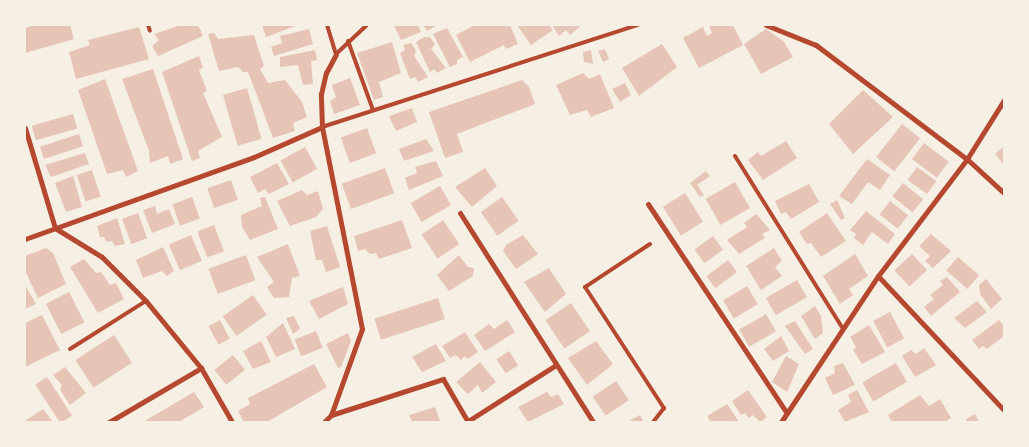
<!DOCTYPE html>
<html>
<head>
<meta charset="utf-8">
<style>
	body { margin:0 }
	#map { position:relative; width:1029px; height:447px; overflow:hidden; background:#f6efe4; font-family:"Golos Text",sans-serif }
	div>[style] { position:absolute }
	.building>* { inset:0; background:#e6c5b7; transform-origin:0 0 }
	.service>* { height:4px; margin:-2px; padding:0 2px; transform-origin:2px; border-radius:2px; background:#b5482f }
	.minor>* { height:5px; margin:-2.5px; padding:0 2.5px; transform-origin:2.5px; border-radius:2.5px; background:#b5482f }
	span { translate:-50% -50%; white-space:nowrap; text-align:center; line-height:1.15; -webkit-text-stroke:4px #f6efe4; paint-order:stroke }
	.frame { position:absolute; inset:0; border:26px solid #f6efe4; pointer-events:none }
</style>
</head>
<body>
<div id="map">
	<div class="building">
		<div style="clip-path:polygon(36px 25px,70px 25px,74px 39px,25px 53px,25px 28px)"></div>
		<div style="clip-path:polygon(181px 25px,198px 25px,203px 36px,158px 56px,152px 46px,159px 40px,154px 34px)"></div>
		<div style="clip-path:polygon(262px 25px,298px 25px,266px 37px)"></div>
		<div style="clip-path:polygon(394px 25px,418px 25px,421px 32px,401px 40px)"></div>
		<div style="clip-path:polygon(423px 25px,438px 25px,427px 31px)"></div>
		<div style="clip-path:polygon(475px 25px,510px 25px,518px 44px,506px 49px,504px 45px,470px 62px,456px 35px)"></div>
		<div style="clip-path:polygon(517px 25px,549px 25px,553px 30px,531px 45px)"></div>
		<div style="clip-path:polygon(552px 25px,582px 25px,570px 35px,566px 30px,559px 36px)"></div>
		<div style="clip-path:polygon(711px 25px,733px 25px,743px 45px,699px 68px,683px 38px,703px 27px,707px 36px,712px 33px,709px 26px)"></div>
		<div style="clip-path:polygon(139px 27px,149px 59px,76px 79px,69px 52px,90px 45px,88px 40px)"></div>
		<div style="clip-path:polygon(447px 28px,463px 57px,457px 60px,457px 64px,450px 67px,433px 34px)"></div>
		<div style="clip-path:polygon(309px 29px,313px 44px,274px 56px,271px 47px,282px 43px,280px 36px)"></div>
		<div style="clip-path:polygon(766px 29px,784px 42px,793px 57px,761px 74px,744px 44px)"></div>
		<div style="clip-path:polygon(214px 33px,218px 39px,254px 35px,264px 66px,260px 69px,268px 83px,285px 80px,302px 102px,307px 117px,293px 123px,295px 131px,273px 138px,248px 72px,243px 72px,238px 67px,219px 71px,208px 34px)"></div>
		<div style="clip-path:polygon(424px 37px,430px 37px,435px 44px,431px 49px,446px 68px,437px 73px,434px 69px,430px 72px,416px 42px)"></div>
		<div style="clip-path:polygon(392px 42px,401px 73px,379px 82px,383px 97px,374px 100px,357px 53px)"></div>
		<div style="clip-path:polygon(411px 43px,416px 51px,414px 56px,428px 77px,418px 82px,415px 77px,410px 79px,400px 53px,405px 50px,403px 45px)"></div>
		<div style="clip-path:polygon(662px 44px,677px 67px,639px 96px,622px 68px)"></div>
		<div style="clip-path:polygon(605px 49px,609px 59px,603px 62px,598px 51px)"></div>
		<div style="clip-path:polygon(315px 50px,317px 60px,311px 61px,313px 84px,303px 85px,298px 65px,280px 67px,280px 57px)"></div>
		<div style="clip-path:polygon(591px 50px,593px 64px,584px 62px,583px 52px)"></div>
		<div style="clip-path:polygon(199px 56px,203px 68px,199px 70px,207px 91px,203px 93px,222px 137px,198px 151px,200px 158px,192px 161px,162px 72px)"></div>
		<div style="clip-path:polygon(153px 69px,183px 159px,170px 164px,168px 156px,150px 163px,149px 151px,122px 79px)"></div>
		<div style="clip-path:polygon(583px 73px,589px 79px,600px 74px,614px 108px,591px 117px,587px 110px,570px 115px,556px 85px)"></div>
		<div style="clip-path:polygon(350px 78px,360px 105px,334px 114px,330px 101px,336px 97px,332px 85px)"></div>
		<div style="clip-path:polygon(105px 79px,138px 171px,126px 177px,123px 170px,107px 174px,78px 90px)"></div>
		<div style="clip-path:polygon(522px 80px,529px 87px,535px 104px,457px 134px,463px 152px,445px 158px,429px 112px)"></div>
		<div style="clip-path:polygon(625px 83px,631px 95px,620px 102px,612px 89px)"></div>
		<div style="left:247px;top:88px;width:53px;height:25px;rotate:74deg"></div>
		<div style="clip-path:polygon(863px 90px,893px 117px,853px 154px,829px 124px)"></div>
		<div style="clip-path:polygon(412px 108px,417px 122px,396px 131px,389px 116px)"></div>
		<div style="left:73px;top:114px;width:15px;height:43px;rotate:74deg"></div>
		<div style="left:902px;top:124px;width:23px;height:42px;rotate:38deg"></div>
		<div style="left:367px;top:128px;width:27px;height:28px;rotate:70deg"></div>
		<div style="left:79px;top:134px;width:13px;height:41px;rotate:72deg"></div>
		<div style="clip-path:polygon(426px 139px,434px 151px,404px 161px,399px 149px)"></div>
		<div style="clip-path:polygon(786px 141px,797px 158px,763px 180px,748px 160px,758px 152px,761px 156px)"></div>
		<div style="left:924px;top:143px;width:31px;height:20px;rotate:37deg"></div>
		<div style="clip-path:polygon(1004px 146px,1004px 165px,995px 154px)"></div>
		<div style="left:305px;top:147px;width:25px;height:28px;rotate:61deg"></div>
		<div style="clip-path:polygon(85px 153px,89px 164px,51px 177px,45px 165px)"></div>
		<div style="clip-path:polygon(867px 159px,890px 175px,880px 190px,868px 182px,852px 204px,839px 196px)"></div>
		<div style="clip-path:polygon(436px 161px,443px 176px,409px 190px,405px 178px,417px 173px,415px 167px)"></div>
		<div style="clip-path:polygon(277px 163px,289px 184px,269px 194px,265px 189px,258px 193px,250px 177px)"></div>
		<div style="left:917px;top:167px;width:24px;height:16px;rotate:36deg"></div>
		<div style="left:385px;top:168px;width:27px;height:46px;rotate:70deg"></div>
		<div style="clip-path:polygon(485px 168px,497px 186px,472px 207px,455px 187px)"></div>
		<div style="left:92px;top:170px;width:28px;height:16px;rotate:72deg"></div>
		<div style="clip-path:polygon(706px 171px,710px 176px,697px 185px,704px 195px,700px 197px,690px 183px)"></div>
		<div style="clip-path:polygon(73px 176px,82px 207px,66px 212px,55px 183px)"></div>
		<div style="left:231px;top:180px;width:21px;height:25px;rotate:71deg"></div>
		<div style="left:735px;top:182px;width:30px;height:34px;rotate:60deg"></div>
		<div style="left:903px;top:183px;width:26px;height:17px;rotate:39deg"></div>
		<div style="clip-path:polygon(809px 184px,819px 202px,791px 219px,786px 212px,781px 214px,775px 201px)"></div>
		<div style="left:440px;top:186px;width:22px;height:34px;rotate:60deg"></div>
		<div style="clip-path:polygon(302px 190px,307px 195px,318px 191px,323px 209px,316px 217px,290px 226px,277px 201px)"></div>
		<div style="left:685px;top:193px;width:34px;height:26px;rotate:58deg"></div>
		<div style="left:192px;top:197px;width:23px;height:21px;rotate:70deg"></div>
		<div style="clip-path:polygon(265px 197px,278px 229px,250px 240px,242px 227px,241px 215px,262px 206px,260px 198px)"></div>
		<div style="left:502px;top:197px;width:29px;height:26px;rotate:55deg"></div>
		<div style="clip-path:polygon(837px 200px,845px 218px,841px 220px,830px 204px)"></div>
		<div style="left:890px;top:201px;width:23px;height:17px;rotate:38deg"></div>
		<div style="clip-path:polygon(155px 206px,157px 214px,169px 209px,175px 224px,152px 233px,143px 210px)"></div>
		<div style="clip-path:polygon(866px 211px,895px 234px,888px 244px,872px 232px,863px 245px,854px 238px,856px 234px,850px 230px)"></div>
		<div style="left:138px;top:213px;width:27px;height:17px;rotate:70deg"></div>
		<div style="clip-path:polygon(827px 213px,846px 241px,821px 257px,811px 243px,807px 244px,799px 232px)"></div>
		<div style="clip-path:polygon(756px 214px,770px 230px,762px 234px,765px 238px,739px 254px,727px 240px,747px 227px,744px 223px)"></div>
		<div style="clip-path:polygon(117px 218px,125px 244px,115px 246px,112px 241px,107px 242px,104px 237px,100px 237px,97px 226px)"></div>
		<div style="clip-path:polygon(402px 220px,412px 248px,379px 259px,376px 253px,370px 254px,365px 249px,358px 251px,354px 236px)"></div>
		<div style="left:443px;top:220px;width:29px;height:26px;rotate:56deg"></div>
		<div style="left:214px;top:225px;width:28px;height:18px;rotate:69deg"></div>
		<div style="clip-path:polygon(327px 226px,340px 267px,326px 272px,322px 260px,316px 260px,310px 231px)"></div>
		<div style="clip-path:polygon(931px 234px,951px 251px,933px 268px,925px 261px,930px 256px,919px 246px)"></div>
		<div style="left:191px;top:235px;width:28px;height:24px;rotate:67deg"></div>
		<div style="clip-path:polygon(523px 235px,538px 254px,516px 269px,503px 251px,506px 245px)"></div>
		<div style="left:713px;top:236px;width:17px;height:23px;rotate:54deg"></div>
		<div style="clip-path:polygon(288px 244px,300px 276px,292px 278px,289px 297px,274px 298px,267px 287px,274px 282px,257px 257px)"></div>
		<div style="clip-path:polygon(163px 247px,174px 271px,167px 276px,162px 271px,143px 278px,136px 260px)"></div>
		<div style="clip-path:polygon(46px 248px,53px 253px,66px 284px,38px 298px,25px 271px,25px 256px)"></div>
		<div style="clip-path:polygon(774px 248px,782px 261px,775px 267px,782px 276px,761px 290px,746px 266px)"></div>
		<div style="clip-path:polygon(855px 254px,868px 276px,849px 289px,853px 295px,840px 304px,823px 276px)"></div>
		<div style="left:912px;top:254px;width:22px;height:24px;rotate:47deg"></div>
		<div style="left:246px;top:255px;width:27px;height:40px;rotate:70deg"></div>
		<div style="clip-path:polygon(459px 255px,468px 267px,474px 268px,473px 276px,449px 291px,437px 275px)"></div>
		<div style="left:958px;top:257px;width:28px;height:18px;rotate:41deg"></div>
		<div style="clip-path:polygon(84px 259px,96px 273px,101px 272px,110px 285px,116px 283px,124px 299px,98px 313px,70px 267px)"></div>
		<div style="left:728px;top:260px;width:15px;height:27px;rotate:53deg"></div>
		<div style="clip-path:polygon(549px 268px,566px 294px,545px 312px,524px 282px)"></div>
		<div style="clip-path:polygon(947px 277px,960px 292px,931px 316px,924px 307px,934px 299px,930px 295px,943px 285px,940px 281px)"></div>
		<div style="clip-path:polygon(986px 279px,1002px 299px,991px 309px,980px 294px,979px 285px)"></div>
		<div style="left:797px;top:280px;width:20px;height:36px;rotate:60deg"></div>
		<div style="clip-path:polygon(25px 285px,36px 304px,25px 309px)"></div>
		<div style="left:747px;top:286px;width:21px;height:28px;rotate:59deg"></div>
		<div style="clip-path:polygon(343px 287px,348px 304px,319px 319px,309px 301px)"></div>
		<div style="left:69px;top:292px;width:34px;height:26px;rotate:63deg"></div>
		<div style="left:253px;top:295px;width:24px;height:37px;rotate:55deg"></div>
		<div style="left:438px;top:298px;width:22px;height:67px;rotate:72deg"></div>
		<div style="clip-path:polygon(977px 301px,987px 312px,965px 328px,954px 318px)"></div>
		<div style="left:571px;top:303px;width:34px;height:31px;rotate:56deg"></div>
		<div style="clip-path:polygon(815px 306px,821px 316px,823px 333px,815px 339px,801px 316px)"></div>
		<div style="left:890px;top:312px;width:30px;height:19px;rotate:62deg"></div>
		<div style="left:766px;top:314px;width:20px;height:31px;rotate:60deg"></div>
		<div style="clip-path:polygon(42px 315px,60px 350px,25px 367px,25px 323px)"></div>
		<div style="clip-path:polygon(294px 316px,300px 329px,293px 334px,286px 318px)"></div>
		<div style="left:220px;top:320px;width:21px;height:13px;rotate:62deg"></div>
		<div style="clip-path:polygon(507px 320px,515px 332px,485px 351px,474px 335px,489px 324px,494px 329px)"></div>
		<div style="clip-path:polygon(999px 320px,1004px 326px,1004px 336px,987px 349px,983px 346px,979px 349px,972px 340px)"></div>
		<div style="clip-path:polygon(795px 321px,813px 349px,805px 354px,785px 326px)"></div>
		<div style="clip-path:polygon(283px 323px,295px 349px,276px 357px,266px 337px)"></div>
		<div style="clip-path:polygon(869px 325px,885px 352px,862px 364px,853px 350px,856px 347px,850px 337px)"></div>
		<div style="left:316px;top:331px;width:18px;height:23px;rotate:68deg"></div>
		<div style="clip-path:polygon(465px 332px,478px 352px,468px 359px,465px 356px,461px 360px,456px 355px,450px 358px,442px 346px)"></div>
		<div style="clip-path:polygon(348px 333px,351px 341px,341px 367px,338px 368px,326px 344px)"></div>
		<div style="left:114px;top:335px;width:33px;height:46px;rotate:57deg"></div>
		<div style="clip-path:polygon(781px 336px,789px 351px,773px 361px,764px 349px)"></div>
		<div style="clip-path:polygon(261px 341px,271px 362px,253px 369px,243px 351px)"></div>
		<div style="clip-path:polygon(596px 341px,613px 364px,587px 385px,568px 358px)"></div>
		<div style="clip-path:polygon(436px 344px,446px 361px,422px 372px,412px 357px)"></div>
		<div style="clip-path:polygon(924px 348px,936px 365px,915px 377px,902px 356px,911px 350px,916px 354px)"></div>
		<div style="left:509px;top:351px;width:17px;height:15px;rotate:57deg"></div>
		<div style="left:233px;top:355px;width:19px;height:24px;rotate:51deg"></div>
		<div style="clip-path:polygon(786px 356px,799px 364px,787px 392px,772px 382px)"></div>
		<div style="clip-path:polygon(480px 362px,496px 382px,482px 393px,478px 385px,468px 394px,456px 382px)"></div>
		<div style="clip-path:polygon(843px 363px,855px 385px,833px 395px,825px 378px,835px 373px,834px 366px)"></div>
		<div style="left:896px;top:363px;width:22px;height:39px;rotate:60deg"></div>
		<div style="clip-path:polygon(314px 364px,327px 387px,267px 422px,244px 422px,238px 411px,250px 404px,248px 398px)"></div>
		<div style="clip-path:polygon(65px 367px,86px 393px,70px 405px,60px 390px,62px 385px,53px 375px)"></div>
		<div style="left:47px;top:377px;width:46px;height:14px;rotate:57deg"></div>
		<div style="left:616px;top:381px;width:23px;height:28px;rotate:56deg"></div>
		<div style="clip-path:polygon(748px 390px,767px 417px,760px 422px,753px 415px,749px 418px,745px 413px,741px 415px,732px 401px)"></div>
		<div style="clip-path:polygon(857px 390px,869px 412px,845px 422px,838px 410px,851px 402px,848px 395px)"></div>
		<div style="clip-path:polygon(194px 392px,204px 407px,179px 422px,143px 422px)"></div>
		<div style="clip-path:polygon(547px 392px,551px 397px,558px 394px,564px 404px,528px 422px,518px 407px)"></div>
		<div style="clip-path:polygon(920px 395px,929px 406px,940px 399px,951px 418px,945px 422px,892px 422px,888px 415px)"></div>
		<div style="clip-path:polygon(727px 404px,739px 422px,711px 422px,707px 416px)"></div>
		<div style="clip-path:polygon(435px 407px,440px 421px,412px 422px,409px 415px)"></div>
		<div style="clip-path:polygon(43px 409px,53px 422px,25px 422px,25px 421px)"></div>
		<div style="clip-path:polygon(975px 414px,979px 422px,967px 422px,966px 419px)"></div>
		<div style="clip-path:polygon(640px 415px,644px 422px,627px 422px)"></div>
	</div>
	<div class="service">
		<div style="left:148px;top:25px;width:6px;rotate:72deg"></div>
		<div style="left:327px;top:25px;width:30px;rotate:73deg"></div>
		<div style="left:336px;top:54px;width:42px;rotate:-43.1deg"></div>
		<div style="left:348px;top:41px;width:73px;rotate:70.1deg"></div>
		<div style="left:322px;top:127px;width:332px;rotate:-17.9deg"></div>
		<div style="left:735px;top:156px;width:204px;rotate:58deg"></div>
		<div style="left:650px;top:244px;width:78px;rotate:146.5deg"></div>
		<div style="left:585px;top:287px;width:145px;rotate:56.9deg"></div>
		<div style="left:664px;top:408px;width:18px;rotate:128deg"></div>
		<div style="left:70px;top:349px;width:90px;rotate:-32.3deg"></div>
	</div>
	<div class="minor">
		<div style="left:766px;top:25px;width:54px;rotate:21.8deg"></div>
		<div style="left:816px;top:45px;width:189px;rotate:37.1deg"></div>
		<div style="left:967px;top:159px;width:50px;rotate:42.6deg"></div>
		<div style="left:25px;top:128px;width:104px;rotate:73.3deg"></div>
		<div style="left:55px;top:228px;width:55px;rotate:31.7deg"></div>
		<div style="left:102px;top:257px;width:62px;rotate:45deg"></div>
		<div style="left:146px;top:301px;width:87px;rotate:50.6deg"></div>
		<div style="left:201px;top:368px;width:62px;rotate:60.1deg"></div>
		<div style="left:648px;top:204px;width:251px;rotate:56.4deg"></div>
		<div style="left:460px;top:213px;width:248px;rotate:57.5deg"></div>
		<div style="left:25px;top:239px;width:243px;rotate:-19.7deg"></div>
		<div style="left:254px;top:157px;width:74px;rotate:-23.8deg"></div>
		<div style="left:878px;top:276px;width:184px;rotate:46.8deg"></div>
		<div style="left:331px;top:415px;width:118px;rotate:-17.8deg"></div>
		<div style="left:443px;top:379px;width:50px;rotate:59.8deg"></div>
		<div style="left:468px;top:421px;width:104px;rotate:-32.5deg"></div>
		<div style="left:109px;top:422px;width:107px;rotate:-30.4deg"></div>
		<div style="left:324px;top:422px;width:10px;rotate:-45deg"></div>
		<div style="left:331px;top:415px;width:91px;rotate:-70.2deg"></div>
		<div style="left:362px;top:329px;width:206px;rotate:-101.2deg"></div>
		<div style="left:322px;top:127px;width:33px;rotate:-92deg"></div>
		<div style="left:321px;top:94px;width:22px;rotate:-77deg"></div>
		<div style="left:326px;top:73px;width:21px;rotate:-62deg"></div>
		<div style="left:781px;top:422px;width:175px;rotate:-56.4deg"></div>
		<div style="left:878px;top:276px;width:147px;rotate:-52.7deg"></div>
		<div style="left:967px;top:159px;width:70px;rotate:-57.9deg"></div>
	</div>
	<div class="frame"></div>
</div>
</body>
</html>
